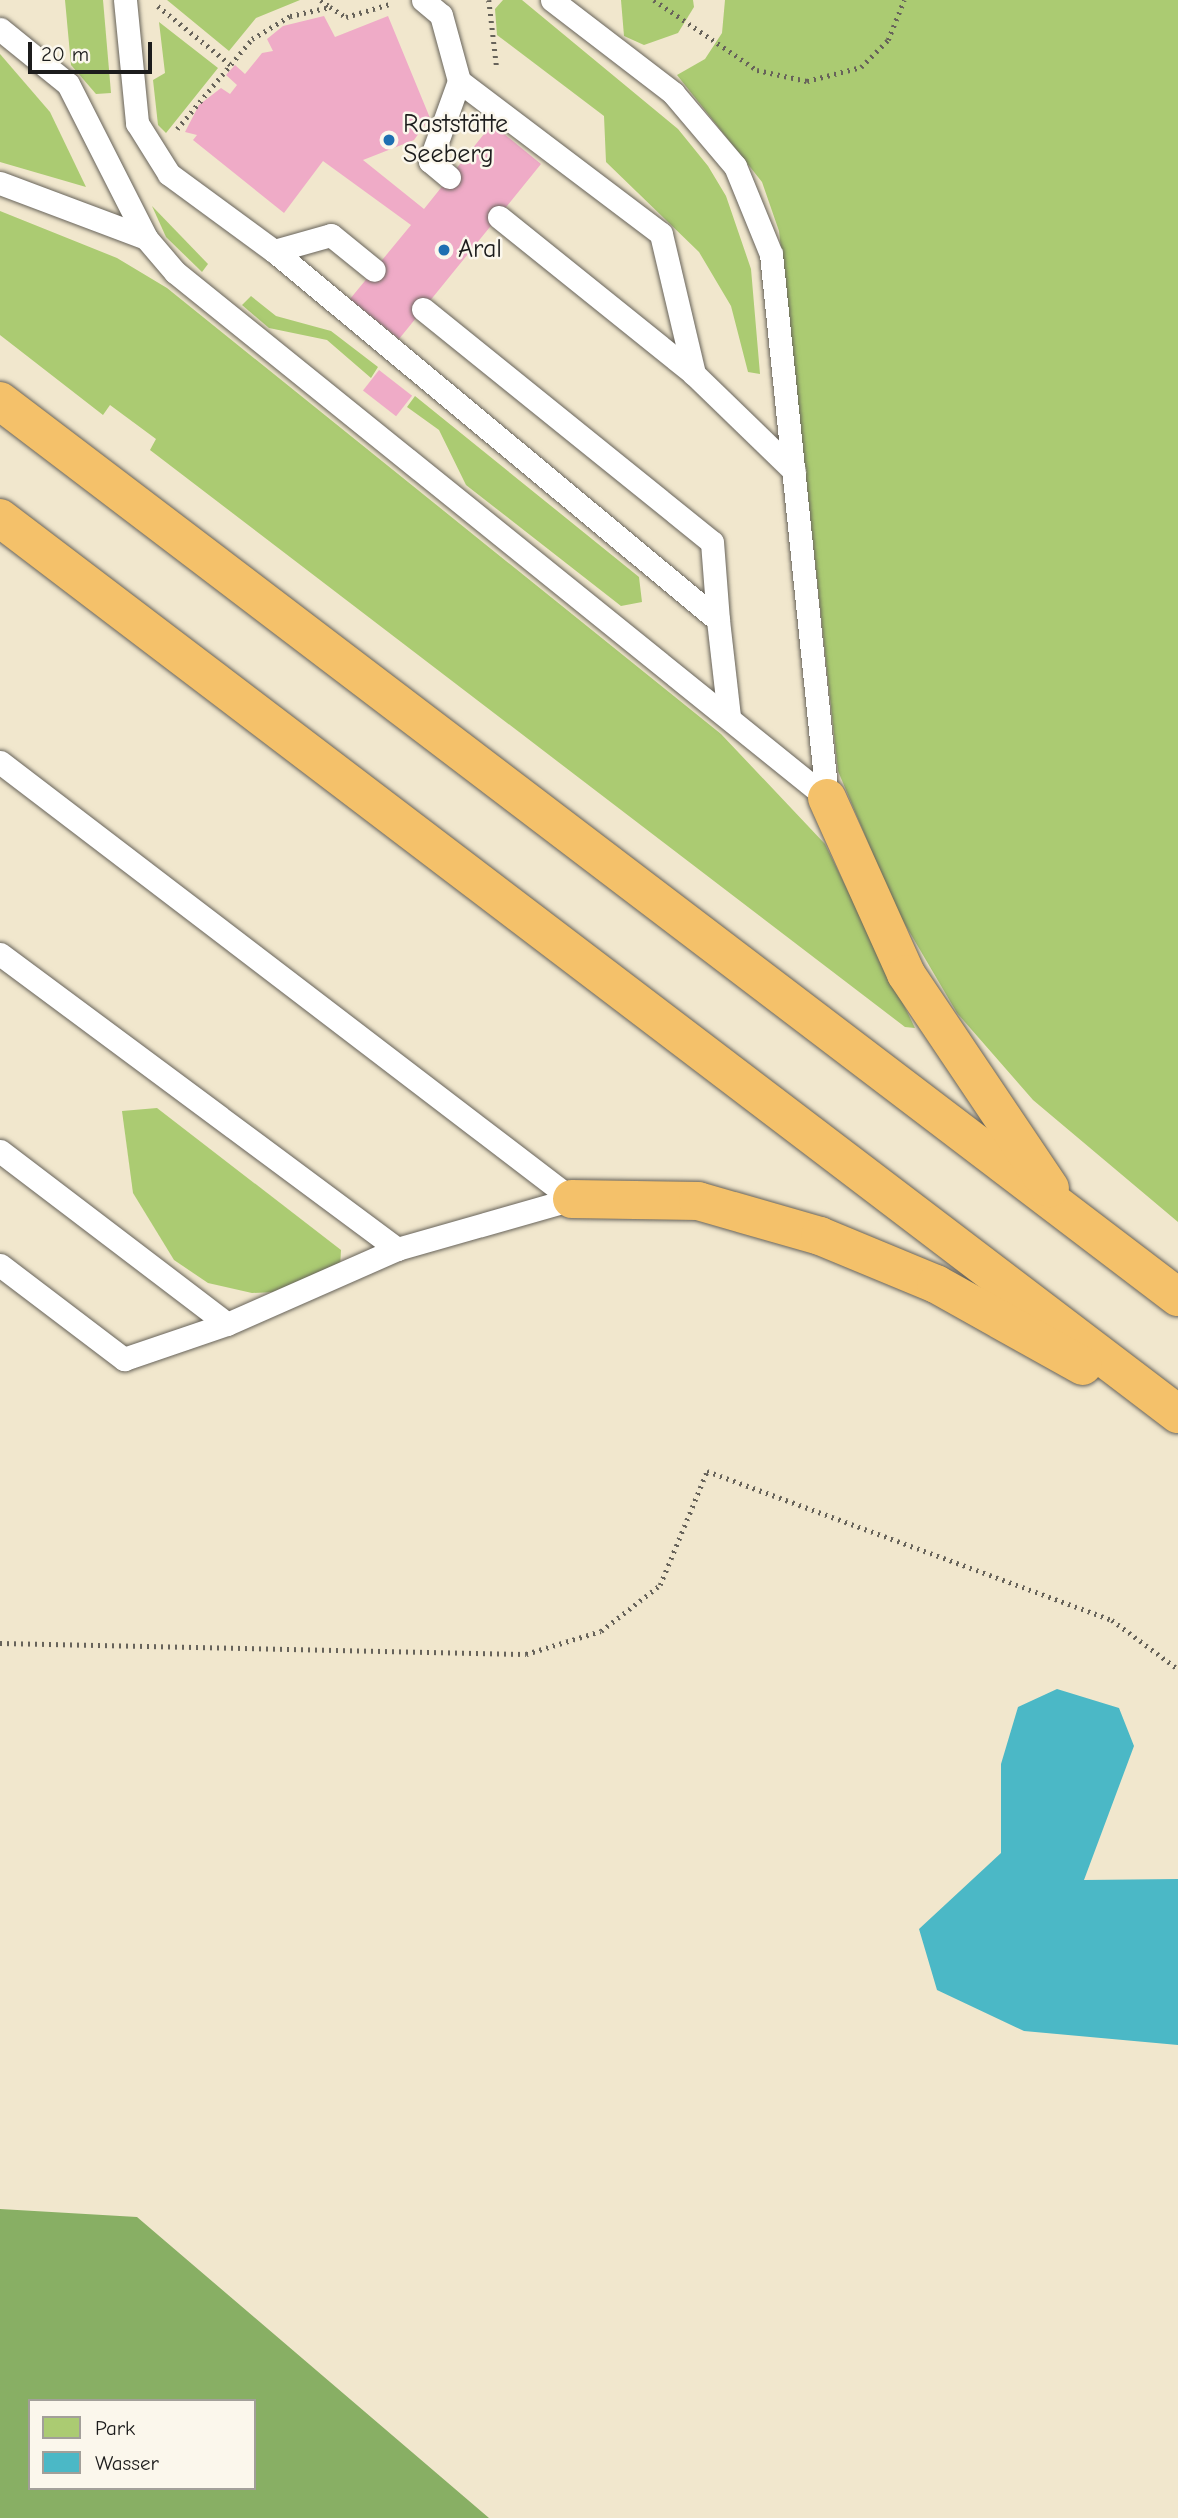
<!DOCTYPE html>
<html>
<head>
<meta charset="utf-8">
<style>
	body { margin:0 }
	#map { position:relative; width:1178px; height:2518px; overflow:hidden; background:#f1e7cd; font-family:"Comic Neue",sans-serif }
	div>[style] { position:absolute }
	.green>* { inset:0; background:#abcb72 }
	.forest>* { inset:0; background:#88af64 }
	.water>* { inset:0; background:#4bb8c6 }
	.building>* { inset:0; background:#efabc7; transform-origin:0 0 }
	.path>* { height:4.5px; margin-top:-2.25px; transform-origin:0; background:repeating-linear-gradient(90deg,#67635a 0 2px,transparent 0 7px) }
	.roads { filter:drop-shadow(0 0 2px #67635a) drop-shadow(0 0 2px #67635a) }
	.lane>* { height:23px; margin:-11.5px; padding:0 11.5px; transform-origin:11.5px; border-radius:11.5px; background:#fff }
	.highway>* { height:38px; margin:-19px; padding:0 19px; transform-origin:19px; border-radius:19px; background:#f4c16a }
	.dots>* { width:19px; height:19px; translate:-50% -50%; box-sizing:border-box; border:4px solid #fbf7ec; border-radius:50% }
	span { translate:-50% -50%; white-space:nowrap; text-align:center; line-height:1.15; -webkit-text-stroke:5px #fbf7ec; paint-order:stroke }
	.poi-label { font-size:26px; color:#1c1c1c }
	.left { translate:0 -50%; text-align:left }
	.legend { position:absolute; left:28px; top:2399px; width:228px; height:91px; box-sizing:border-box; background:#fbf7ec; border:2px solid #a29f99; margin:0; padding:9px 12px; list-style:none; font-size:21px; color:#1c1c1c }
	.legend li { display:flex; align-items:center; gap:14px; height:35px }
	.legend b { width:35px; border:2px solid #a29f99 }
	.scale { position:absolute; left:28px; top:42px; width:124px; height:32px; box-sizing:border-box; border:4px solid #1c1c1c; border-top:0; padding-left:9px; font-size:21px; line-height:24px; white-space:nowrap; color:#1c1c1c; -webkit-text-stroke:5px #fbf7ec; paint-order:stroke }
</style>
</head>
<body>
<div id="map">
	<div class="green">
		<div style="clip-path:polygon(65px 0,103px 0,111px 93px,96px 94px,71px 65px)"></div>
		<div style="clip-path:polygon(167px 0,300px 0,256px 18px,229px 51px)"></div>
		<div style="clip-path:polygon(503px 0,522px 0,678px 129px,708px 166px,726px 196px,751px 269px,760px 374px,748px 372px,731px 306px,699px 252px,606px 162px,604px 116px,497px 35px,495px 9px)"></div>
		<div style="clip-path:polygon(621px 0,693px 0,694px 7px,678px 33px,644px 45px,624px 36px)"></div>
		<div style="clip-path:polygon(725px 0,1178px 0,1178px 1222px,1033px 1100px,957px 1013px,896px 909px,838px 771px,779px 231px,762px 182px,677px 75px,705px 59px,722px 33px)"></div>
		<div style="clip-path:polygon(159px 22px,218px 68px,166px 133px,158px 125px,153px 80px,165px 73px)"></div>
		<div style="clip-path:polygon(0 54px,50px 112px,86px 187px,0 162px)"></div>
		<div style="clip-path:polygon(152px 206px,208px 264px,202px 272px,166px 237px)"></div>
		<div style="clip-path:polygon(0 211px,117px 258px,167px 288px,721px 734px,825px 844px,915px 1028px,905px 1027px,150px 450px,156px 439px,110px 405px,103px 415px,0 335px)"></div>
		<div style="clip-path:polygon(251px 296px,276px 316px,331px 331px,378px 367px,371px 378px,327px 340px,269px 328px,242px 305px)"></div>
		<div style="clip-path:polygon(415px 396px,639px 577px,642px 602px,621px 606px,466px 485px,439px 430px,407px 407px)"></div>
		<div style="clip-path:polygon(157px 1108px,341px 1250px,340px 1268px,274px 1292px,252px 1293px,208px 1283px,174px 1260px,133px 1193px,122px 1111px)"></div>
	</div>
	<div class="forest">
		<div style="clip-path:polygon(evenodd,0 2209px,137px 2217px,489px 2518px,0 2518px,0 2209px,30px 2401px,254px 2401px,254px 2488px,30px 2488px,30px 2401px)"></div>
	</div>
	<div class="water">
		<div style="clip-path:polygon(1057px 1689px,1119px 1708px,1134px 1746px,1084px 1880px,1178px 1879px,1178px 2045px,1024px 2031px,937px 1990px,919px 1929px,1001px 1853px,1001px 1764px,1018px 1707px)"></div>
	</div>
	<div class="building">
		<div style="clip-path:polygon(324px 16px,335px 37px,388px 16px,430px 118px,414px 140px,363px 160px,424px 209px,492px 124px,541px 164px,399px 339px,350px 299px,411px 225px,323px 161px,284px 213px,193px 140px,197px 135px,185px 132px,199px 105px,221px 88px,230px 94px,237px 85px,226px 75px,235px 65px,245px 74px,262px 53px,273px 51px,267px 39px,283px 26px)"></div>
		<div style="left:379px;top:370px;width:42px;height:26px;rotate:38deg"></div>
	</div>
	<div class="path">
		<div style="left:321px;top:0;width:10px;rotate:37deg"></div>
		<div style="left:489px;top:0;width:69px;rotate:83.4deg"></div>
		<div style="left:654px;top:0;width:125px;rotate:34.2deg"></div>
		<div style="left:757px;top:70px;width:51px;rotate:12.4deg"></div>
		<div style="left:807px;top:81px;width:56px;rotate:-14.5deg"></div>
		<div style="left:861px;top:67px;width:38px;rotate:-45deg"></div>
		<div style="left:888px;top:40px;width:43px;rotate:-68.2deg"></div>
		<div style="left:158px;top:6px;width:94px;rotate:38.9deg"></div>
		<div style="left:177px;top:129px;width:117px;rotate:-50.2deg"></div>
		<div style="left:252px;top:39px;width:44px;rotate:-31.2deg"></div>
		<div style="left:290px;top:16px;width:41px;rotate:-12.7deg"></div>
		<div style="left:330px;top:7px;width:19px;rotate:32deg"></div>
		<div style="left:346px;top:17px;width:46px;rotate:-16.5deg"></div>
		<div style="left:0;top:1643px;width:526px;rotate:1.2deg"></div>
		<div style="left:526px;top:1654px;width:78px;rotate:-17deg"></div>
		<div style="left:601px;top:1631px;width:75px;rotate:-37.9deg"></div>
		<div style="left:660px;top:1585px;width:123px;rotate:-67.6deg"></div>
		<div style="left:707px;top:1471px;width:432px;rotate:20.2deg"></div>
		<div style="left:1112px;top:1620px;width:82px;rotate:36.6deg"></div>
	</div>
	<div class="roads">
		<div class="lane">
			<div style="left:125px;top:0;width:124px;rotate:84.4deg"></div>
			<div style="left:137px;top:123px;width:60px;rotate:57.9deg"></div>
			<div style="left:169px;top:174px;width:130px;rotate:36.3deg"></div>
			<div style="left:274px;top:251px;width:577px;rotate:39.73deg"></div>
			<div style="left:718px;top:620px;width:98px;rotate:83.5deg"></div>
			<div style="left:423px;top:0;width:23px;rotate:40deg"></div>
			<div style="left:441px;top:15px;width:68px;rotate:74.7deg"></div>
			<div style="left:459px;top:81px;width:253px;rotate:37.1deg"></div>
			<div style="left:661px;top:234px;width:144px;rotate:76.7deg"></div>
			<div style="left:694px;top:374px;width:139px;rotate:44.1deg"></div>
			<div style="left:552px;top:0;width:153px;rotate:37.5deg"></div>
			<div style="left:673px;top:93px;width:96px;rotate:49.7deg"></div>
			<div style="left:735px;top:166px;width:95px;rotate:67.8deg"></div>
			<div style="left:771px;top:254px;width:547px;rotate:84.12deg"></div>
			<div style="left:0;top:29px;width:87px;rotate:39deg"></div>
			<div style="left:68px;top:84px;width:173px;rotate:63.1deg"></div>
			<div style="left:146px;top:238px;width:45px;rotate:49.5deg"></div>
			<div style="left:175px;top:272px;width:838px;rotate:38.89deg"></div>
			<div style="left:449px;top:177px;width:25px;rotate:-140deg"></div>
			<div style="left:430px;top:161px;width:85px;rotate:-70.1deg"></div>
			<div style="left:0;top:183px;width:156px;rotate:20.6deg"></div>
			<div style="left:499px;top:217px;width:250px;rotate:38.8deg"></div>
			<div style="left:274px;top:251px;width:59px;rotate:-15.7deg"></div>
			<div style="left:331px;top:235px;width:55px;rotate:39.1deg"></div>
			<div style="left:423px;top:309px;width:371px;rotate:38.9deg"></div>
			<div style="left:712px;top:542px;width:78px;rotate:85.6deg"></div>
			<div style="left:0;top:762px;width:720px;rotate:37.38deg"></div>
			<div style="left:0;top:954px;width:495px;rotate:36.6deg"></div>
			<div style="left:397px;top:1249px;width:182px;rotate:-15.9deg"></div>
			<div style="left:0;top:1151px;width:285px;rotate:37.3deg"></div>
			<div style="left:0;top:1265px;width:156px;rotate:37.2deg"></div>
			<div style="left:124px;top:1359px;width:109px;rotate:-18.8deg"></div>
			<div style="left:227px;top:1324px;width:186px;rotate:-23.8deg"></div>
		</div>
		<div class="highway">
			<div style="left:0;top:401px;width:1480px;rotate:37.26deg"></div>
			<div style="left:0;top:518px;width:1480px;rotate:37.26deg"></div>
			<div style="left:827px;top:798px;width:193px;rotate:65.8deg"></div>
			<div style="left:906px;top:974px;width:258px;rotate:56.1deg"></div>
			<div style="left:572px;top:1199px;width:126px;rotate:0.9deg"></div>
			<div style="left:698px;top:1201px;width:127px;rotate:16deg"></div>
			<div style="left:820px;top:1236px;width:126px;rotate:22.5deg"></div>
			<div style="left:936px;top:1284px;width:168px;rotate:29.2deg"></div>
		</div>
	</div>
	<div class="dots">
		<div style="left:389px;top:140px;background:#1f6fb2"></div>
		<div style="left:444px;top:250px;background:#1f6fb2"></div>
	</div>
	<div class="poi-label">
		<span class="left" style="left:403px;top:140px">Raststätte<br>Seeberg</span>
		<span class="left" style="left:458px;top:250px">Aral</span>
	</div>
	<ul class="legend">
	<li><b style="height:19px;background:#abcb72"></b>Park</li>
	<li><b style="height:19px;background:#4bb8c6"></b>Wasser</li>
	</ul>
	<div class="scale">20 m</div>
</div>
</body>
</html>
